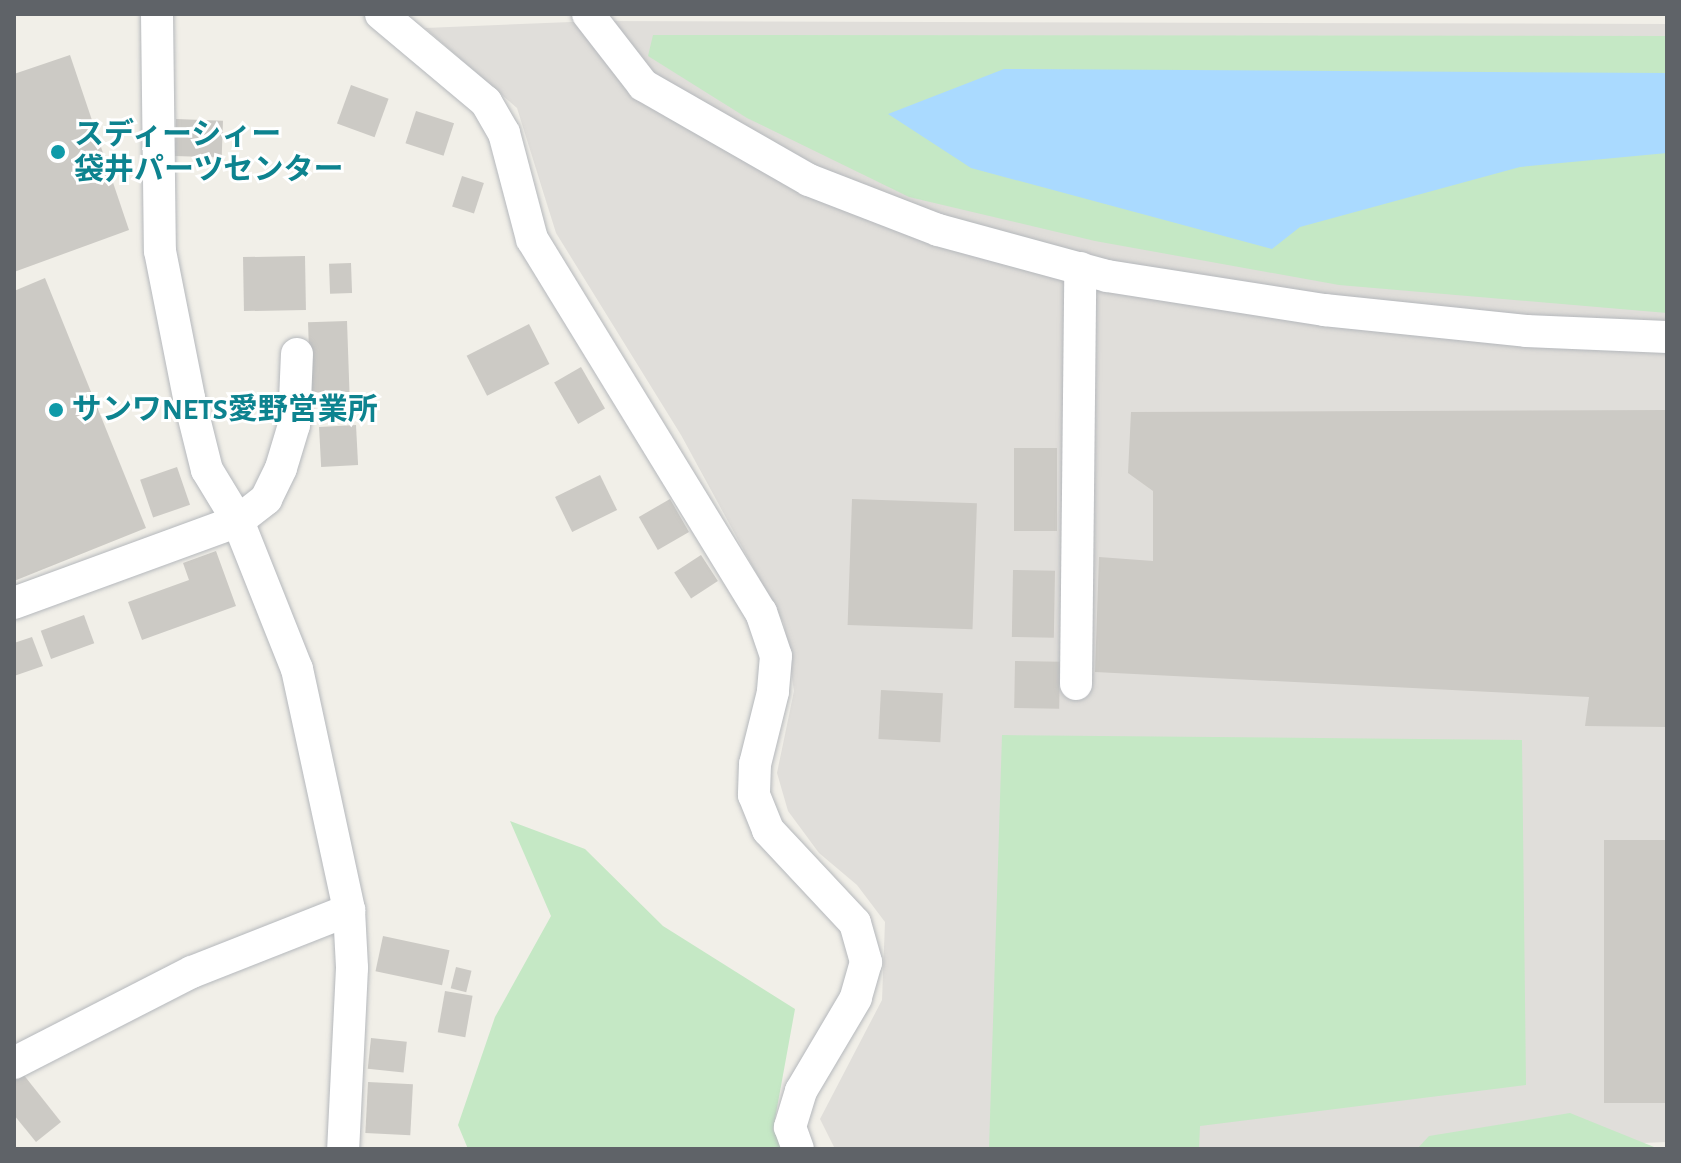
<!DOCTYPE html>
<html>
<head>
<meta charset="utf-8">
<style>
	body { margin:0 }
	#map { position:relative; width:1681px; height:1163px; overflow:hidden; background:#f1efe8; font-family:"Alegreya Sans","Noto Sans JP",sans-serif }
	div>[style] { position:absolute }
	.industrial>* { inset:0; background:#e0deda }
	.green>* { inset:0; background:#c5e8c5 }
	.water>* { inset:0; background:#aadaff }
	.building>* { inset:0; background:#cccac5; transform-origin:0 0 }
	.roads { filter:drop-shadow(0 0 2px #b5b8bc) drop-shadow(0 0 2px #b5b8bc) }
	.minor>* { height:32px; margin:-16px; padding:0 16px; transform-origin:16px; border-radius:16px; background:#fff }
	.dots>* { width:22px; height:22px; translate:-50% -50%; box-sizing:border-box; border:4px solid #fff; border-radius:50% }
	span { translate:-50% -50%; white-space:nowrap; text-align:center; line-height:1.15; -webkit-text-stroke:6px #fff; paint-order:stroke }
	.culture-label { font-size:30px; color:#0d838f; font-weight:700 }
	.left { translate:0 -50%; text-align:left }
	.frame { position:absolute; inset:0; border:16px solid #5f6368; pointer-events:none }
</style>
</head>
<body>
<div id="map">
	<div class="industrial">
		<div style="clip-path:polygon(596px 21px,1667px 24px,1667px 1142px,1593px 1145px,1591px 1149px,835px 1149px,820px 1119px,882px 1000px,885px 922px,857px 885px,819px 853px,788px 811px,777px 773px,794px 691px,784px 624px,681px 435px,556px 233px,517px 108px,425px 28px)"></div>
	</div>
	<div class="green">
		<div style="clip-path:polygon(653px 35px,1667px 36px,1667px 313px,1339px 285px,1095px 241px,909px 197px,747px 118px,648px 56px)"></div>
		<div style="clip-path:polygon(1002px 735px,1522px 740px,1526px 1085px,1200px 1126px,1199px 1149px,989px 1149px)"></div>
		<div style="clip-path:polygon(510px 821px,585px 849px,663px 926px,795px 1009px,773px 1130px,803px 1149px,468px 1149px,458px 1125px,495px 1017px,551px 916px)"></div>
		<div style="clip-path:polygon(1570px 1113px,1659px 1149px,1417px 1149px,1429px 1136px)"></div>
	</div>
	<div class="water">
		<div style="clip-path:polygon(1004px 69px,1667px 73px,1667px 153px,1520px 167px,1300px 227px,1272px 249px,971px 168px,888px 114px)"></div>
	</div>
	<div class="building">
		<div style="clip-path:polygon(70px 55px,129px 230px,14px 272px,14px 74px)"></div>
		<div style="left:351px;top:85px;width:40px;height:41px;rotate:20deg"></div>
		<div style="left:416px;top:111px;width:40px;height:34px;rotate:18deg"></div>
		<div style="left:176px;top:119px;width:47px;height:37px;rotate:2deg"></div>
		<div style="left:462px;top:176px;width:23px;height:32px;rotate:18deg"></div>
		<div style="left:305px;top:256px;width:54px;height:62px;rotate:89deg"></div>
		<div style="left:351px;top:263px;width:30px;height:22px;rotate:88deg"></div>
		<div style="clip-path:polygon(45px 278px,146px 528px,14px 581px,14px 291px)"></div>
		<div style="left:347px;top:321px;width:78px;height:39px;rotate:88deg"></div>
		<div style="left:529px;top:324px;width:45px;height:70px;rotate:63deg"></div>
		<div style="left:581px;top:367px;width:48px;height:31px;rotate:60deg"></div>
		<div style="clip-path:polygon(1667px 410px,1667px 727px,1585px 726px,1589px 697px,1095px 672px,1099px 557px,1153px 561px,1153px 491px,1128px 473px,1131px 412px)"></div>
		<div style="left:356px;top:425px;width:40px;height:37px;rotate:87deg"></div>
		<div style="left:1014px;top:448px;width:43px;height:83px"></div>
		<div style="left:177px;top:467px;width:40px;height:39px;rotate:71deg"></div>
		<div style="left:600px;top:475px;width:39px;height:50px;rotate:64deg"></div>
		<div style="left:670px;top:499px;width:38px;height:36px;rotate:60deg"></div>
		<div style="left:852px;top:499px;width:125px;height:126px;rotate:2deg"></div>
		<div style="clip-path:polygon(216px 551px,236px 606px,142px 640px,128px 602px,189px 580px,183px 563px)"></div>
		<div style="left:701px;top:555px;width:31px;height:32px;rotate:57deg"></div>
		<div style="left:1013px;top:570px;width:42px;height:67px;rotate:1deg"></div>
		<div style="left:84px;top:615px;width:30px;height:46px;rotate:70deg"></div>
		<div style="clip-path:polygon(32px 637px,43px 666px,14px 676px,14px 643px)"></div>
		<div style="left:1015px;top:661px;width:45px;height:47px;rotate:1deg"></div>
		<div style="left:881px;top:690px;width:62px;height:49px;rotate:3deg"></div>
		<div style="left:1604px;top:840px;width:63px;height:263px"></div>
		<div style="left:383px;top:936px;width:68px;height:36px;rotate:12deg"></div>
		<div style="left:456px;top:967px;width:16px;height:22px;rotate:14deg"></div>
		<div style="left:445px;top:991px;width:28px;height:42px;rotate:10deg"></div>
		<div style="left:371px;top:1038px;width:36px;height:31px;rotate:6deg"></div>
		<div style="clip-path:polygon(23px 1074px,61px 1122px,36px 1142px,14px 1115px,14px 1081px)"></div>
		<div style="left:368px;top:1082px;width:45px;height:51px;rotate:3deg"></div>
	</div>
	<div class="roads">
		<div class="minor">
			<div style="left:157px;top:14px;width:237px;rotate:89.3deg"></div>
			<div style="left:160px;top:251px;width:150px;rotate:78.8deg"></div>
			<div style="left:189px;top:398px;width:74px;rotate:76deg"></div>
			<div style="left:207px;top:470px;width:60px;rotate:58.7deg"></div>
			<div style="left:238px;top:521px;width:159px;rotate:68.3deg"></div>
			<div style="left:297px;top:669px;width:247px;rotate:77.8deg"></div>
			<div style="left:349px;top:910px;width:58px;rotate:87deg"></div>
			<div style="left:352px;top:968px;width:181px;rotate:92.8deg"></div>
			<div style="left:381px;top:14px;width:137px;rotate:40deg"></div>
			<div style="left:486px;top:102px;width:36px;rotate:60deg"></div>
			<div style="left:504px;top:133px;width:110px;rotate:75.2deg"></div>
			<div style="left:532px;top:239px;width:438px;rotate:58.5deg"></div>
			<div style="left:761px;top:612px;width:46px;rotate:71.2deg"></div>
			<div style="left:776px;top:656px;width:36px;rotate:95deg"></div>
			<div style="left:773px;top:692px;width:74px;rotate:104deg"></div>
			<div style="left:755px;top:764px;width:31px;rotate:92deg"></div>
			<div style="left:754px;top:795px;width:38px;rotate:68deg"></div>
			<div style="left:768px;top:830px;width:127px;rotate:46.9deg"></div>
			<div style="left:855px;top:923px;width:41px;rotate:74.2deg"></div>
			<div style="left:866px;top:962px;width:37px;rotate:106deg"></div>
			<div style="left:856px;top:998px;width:108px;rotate:120.6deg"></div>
			<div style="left:801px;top:1091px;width:38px;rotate:107deg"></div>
			<div style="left:790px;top:1127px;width:23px;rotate:70deg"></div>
			<div style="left:588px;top:14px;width:90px;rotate:52.2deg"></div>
			<div style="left:643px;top:85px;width:191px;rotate:29.8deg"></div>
			<div style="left:809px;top:180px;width:138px;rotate:21.2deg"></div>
			<div style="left:938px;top:230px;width:175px;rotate:15.2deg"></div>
			<div style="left:1107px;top:276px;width:220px;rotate:8.9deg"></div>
			<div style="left:1324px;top:310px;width:203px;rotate:5.9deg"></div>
			<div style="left:1526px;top:331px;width:141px;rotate:2.4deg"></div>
			<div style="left:14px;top:603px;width:239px;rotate:-20.1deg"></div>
			<div style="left:238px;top:521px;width:36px;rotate:-38deg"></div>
			<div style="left:266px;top:499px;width:34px;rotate:-64deg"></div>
			<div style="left:281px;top:468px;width:45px;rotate:-73.2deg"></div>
			<div style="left:294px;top:425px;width:71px;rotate:-87.6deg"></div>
			<div style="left:1076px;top:684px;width:416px;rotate:-89.4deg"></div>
			<div style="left:14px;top:1063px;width:200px;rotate:-27.1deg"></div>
			<div style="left:192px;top:972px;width:169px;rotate:-21.5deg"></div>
		</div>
	</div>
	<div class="dots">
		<div style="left:58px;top:152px;background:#0f9aa8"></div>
		<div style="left:56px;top:410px;background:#0f9aa8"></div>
	</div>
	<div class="culture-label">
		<span class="left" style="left:74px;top:152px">スディーシィー<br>袋井パーツセンター</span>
		<span class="left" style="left:72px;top:410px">サンワNETS愛野営業所</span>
	</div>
	<div class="frame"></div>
</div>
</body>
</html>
